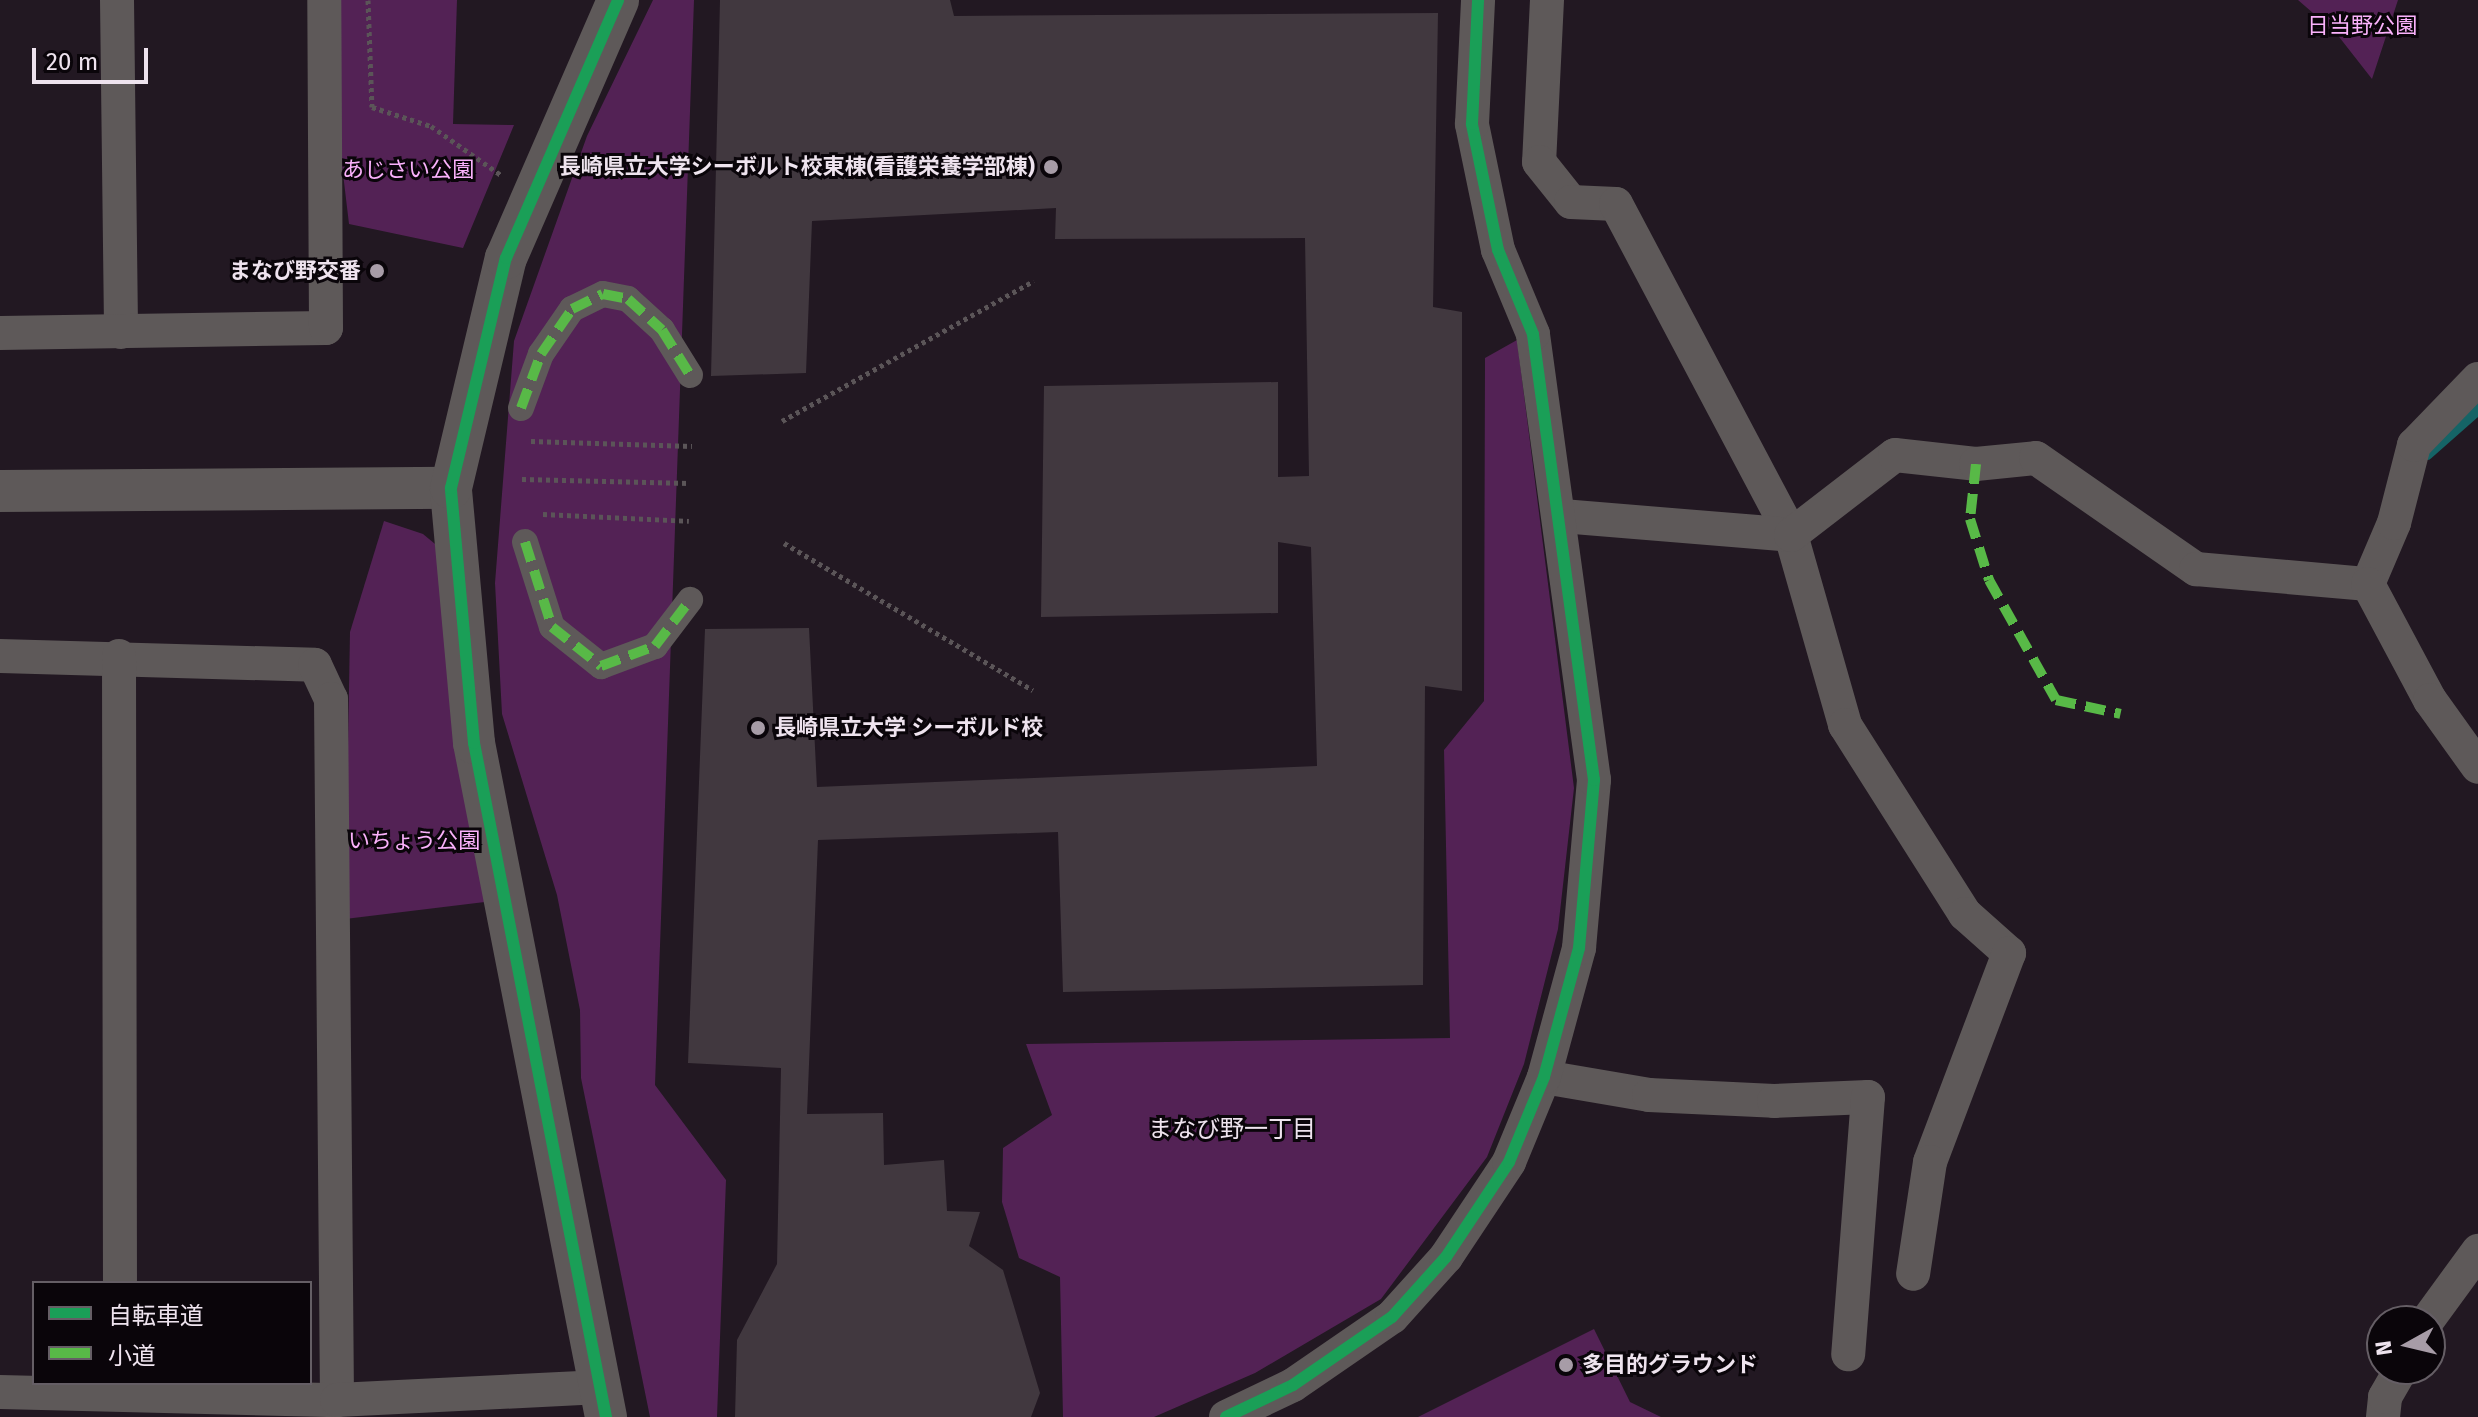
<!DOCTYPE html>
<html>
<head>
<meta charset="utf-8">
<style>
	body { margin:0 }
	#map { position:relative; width:2478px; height:1417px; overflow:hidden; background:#221822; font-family:"Fira Sans","Noto Sans JP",sans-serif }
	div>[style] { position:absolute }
	.green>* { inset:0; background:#532255 }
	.stream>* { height:12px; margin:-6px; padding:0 6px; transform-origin:6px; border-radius:6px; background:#156466 }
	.building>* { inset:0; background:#41383f }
	.path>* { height:5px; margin-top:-2.5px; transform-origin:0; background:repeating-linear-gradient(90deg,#5b5558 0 4px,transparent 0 8px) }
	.pedestrian>* { height:26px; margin:-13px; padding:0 13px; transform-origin:13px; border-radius:13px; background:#5e5959 }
	.minor>* { height:34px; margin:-17px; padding:0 17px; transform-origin:17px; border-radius:17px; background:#5e5959 }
	.tertiary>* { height:42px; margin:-21px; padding:0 21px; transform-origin:21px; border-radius:21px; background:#5e5959 }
	.quiet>* { height:10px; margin-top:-5px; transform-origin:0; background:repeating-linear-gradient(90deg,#58b947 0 20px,transparent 0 30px) }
	.cycleway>* { height:12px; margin:-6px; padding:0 6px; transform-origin:6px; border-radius:6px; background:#1a9f57 }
	.dots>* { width:22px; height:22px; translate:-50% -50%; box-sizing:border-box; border:4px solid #0a050a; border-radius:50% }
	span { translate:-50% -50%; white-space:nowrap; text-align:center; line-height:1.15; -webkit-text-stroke:6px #0a050a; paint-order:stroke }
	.park-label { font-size:22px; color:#fab1fb }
	.poi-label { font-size:22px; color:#eee3ee; font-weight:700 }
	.right { translate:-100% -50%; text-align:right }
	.left { translate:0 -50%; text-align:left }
	.neighbourhood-label { font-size:24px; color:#eee3ee }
	.legend { position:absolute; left:32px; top:1281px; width:280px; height:104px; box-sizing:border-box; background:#0a050a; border:2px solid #655e65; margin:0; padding:10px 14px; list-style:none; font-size:24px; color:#eee3ee }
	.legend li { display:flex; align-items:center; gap:16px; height:40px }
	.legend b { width:40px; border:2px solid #655e65 }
	.north { position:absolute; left:2366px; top:1305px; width:80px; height:80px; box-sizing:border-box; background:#0a050a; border:2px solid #655e65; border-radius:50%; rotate:262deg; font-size:22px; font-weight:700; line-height:32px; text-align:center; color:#eee3ee }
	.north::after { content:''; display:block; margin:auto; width:28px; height:36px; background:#a79ca7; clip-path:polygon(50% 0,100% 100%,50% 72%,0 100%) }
	.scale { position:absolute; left:32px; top:48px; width:116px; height:36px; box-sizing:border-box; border:4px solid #eee3ee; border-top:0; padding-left:10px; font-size:24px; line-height:28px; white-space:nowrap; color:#eee3ee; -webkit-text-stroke:6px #0a050a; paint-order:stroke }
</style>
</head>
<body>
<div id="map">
	<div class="green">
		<div style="clip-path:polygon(340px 0,457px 0,453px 124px,514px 125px,463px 248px,349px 224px,339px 140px)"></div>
		<div style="clip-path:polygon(653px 0,694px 0,655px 1085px,726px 1180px,717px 1417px,650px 1417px,581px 1078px,580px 1010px,557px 895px,502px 714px,495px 583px,514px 341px,587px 136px)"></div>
		<div style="clip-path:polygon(2298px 0,2398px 0,2372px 79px,2336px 33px)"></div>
		<div style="clip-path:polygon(1517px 340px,1574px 788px,1558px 929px,1524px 1064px,1487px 1157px,1381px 1299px,1255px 1373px,1154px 1417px,1063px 1417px,1060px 1277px,1019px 1258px,1002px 1202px,1003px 1148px,1052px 1115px,1026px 1044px,1450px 1038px,1444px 750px,1484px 701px,1485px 358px)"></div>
		<div style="clip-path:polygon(384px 521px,423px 534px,446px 553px,493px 901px,345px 919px,350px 632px)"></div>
		<div style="clip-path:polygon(1594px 1329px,1630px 1402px,1661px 1417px,1418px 1417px)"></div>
	</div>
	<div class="stream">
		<div style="left:2427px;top:454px;width:68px;rotate:-41.4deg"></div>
	</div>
	<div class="building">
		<div style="clip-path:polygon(720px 0,950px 0,954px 16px,1438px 13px,1433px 307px,1462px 312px,1462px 691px,1425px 686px,1423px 985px,1063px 992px,1058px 832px,818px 840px,807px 1114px,883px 1113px,884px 1165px,944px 1160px,947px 1211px,980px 1212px,969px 1246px,1003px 1270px,1040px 1393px,1031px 1417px,735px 1417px,737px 1340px,777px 1264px,781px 1068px,688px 1063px,705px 629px,809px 628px,817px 787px,1317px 766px,1311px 547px,1278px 542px,1278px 613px,1041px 617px,1044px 386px,1278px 382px,1278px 477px,1309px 476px,1305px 238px,1055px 239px,1056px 208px,812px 221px,806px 373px,711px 376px)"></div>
	</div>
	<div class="path">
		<div style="left:368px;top:0;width:107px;rotate:87.9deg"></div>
		<div style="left:372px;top:107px;width:62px;rotate:17.9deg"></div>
		<div style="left:431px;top:126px;width:85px;rotate:35deg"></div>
		<div style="left:782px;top:421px;width:288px;rotate:-29.1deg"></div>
		<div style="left:531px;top:441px;width:161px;rotate:1.8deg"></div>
		<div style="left:522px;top:479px;width:167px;rotate:1.4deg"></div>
		<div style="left:543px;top:514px;width:146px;rotate:2.7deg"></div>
		<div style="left:784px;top:543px;width:289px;rotate:30.6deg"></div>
	</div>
	<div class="pedestrian">
		<div style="left:521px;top:408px;width:58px;rotate:-69.7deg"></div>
		<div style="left:541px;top:354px;width:55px;rotate:-55.4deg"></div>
		<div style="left:572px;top:309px;width:34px;rotate:-26deg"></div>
		<div style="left:603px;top:294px;width:25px;rotate:11deg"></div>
		<div style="left:628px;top:299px;width:46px;rotate:42.4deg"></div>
		<div style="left:662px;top:330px;width:53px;rotate:58.1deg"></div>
		<div style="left:525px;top:542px;width:89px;rotate:72.4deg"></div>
		<div style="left:552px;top:627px;width:63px;rotate:38.5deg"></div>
		<div style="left:601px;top:666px;width:58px;rotate:-20.3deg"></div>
		<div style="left:655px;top:646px;width:58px;rotate:-52.7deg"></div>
	</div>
	<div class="minor">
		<div style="left:117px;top:0;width:332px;rotate:89.3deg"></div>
		<div style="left:1547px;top:0;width:162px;rotate:92.8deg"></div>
		<div style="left:1539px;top:162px;width:51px;rotate:51.3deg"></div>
		<div style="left:1571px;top:202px;width:45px;rotate:2.5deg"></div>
		<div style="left:1616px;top:204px;width:374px;rotate:62.1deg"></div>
		<div style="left:1791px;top:535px;width:198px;rotate:74.1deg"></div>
		<div style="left:1845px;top:725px;width:224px;rotate:57.6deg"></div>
		<div style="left:1965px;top:914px;width:59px;rotate:41.6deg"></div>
		<div style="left:2009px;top:953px;width:223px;rotate:110.7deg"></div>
		<div style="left:1930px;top:1162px;width:113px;rotate:98.6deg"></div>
		<div style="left:0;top:333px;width:326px;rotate:-0.9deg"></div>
		<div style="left:326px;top:328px;width:328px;rotate:-90.3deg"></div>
		<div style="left:1562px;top:516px;width:230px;rotate:4.7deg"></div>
		<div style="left:1791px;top:535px;width:131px;rotate:-37.6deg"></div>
		<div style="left:1895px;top:455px;width:81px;rotate:6.3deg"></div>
		<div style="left:1976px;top:464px;width:60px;rotate:-5.7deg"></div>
		<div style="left:2036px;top:458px;width:195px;rotate:34.8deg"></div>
		<div style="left:2196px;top:569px;width:173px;rotate:5deg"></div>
		<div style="left:2368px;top:584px;width:66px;rotate:-66.9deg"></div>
		<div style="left:2394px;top:523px;width:81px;rotate:-75.6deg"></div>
		<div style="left:2414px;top:445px;width:92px;rotate:-45.9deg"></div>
		<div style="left:2368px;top:584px;width:132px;rotate:61.9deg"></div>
		<div style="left:2430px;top:700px;width:82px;rotate:54.4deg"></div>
		<div style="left:0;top:656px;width:315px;rotate:1.6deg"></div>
		<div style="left:315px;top:665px;width:38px;rotate:65deg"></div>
		<div style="left:331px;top:699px;width:701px;rotate:89.51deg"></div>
		<div style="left:119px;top:656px;width:627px;rotate:89.91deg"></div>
		<div style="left:1544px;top:1077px;width:107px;rotate:9.7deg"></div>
		<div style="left:1649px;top:1095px;width:125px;rotate:2.7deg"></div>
		<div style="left:1774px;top:1101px;width:94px;rotate:-2.4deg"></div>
		<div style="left:1868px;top:1097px;width:258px;rotate:94.4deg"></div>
		<div style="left:2427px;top:1321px;width:87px;rotate:-53.9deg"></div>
		<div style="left:0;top:1392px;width:337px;rotate:1.4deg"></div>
		<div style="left:337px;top:1400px;width:264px;rotate:-2.8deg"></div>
		<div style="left:1226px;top:1417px;width:74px;rotate:-25.5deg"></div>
		<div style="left:1293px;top:1385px;width:120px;rotate:-34.5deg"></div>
		<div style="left:1392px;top:1317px;width:81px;rotate:-48deg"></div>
		<div style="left:1446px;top:1257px;width:114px;rotate:-56.4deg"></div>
		<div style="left:1509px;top:1162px;width:92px;rotate:-67.6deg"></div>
		<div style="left:1544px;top:1077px;width:134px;rotate:-74.8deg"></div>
		<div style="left:1579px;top:948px;width:169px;rotate:-84.9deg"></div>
		<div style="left:1594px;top:780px;width:450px;rotate:-97.8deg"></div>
		<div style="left:1533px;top:334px;width:91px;rotate:-112.6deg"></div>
		<div style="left:1498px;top:250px;width:129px;rotate:-101.7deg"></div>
		<div style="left:1472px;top:124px;width:124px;rotate:-87.2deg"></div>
		<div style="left:2383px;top:1417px;width:20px;rotate:-84deg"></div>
		<div style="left:2385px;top:1397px;width:32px;rotate:-60deg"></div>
	</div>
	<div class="tertiary">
		<div style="left:0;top:491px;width:451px;rotate:-0.4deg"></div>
		<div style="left:606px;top:1417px;width:687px;rotate:-101.08deg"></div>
		<div style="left:474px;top:743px;width:256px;rotate:-95.2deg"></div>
		<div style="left:451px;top:488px;width:236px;rotate:-76.6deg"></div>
		<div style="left:506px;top:258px;width:281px;rotate:-66.5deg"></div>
	</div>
	<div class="quiet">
		<div style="left:521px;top:408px;width:58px;rotate:-69.7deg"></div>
		<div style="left:541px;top:354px;width:55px;rotate:-55.4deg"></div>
		<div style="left:572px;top:309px;width:34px;rotate:-26deg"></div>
		<div style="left:603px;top:294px;width:25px;rotate:11deg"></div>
		<div style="left:628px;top:299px;width:46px;rotate:42.4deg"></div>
		<div style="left:662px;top:330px;width:53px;rotate:58.1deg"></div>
		<div style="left:1976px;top:464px;width:55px;rotate:96.2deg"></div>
		<div style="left:1970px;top:519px;width:64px;rotate:72.7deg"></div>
		<div style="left:1989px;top:580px;width:137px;rotate:60.8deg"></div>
		<div style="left:2056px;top:700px;width:66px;rotate:12.2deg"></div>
		<div style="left:525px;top:542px;width:89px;rotate:72.4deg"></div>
		<div style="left:552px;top:627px;width:63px;rotate:38.5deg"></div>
		<div style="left:601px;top:666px;width:58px;rotate:-20.3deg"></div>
		<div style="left:655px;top:646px;width:58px;rotate:-52.7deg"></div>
	</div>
	<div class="cycleway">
		<div style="left:606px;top:1417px;width:687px;rotate:-101.08deg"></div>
		<div style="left:474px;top:743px;width:256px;rotate:-95.2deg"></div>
		<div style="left:451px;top:488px;width:236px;rotate:-76.6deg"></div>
		<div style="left:506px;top:258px;width:281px;rotate:-66.5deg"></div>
		<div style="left:1226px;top:1417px;width:74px;rotate:-25.5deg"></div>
		<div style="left:1293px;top:1385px;width:120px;rotate:-34.5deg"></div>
		<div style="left:1392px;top:1317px;width:81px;rotate:-48deg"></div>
		<div style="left:1446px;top:1257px;width:114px;rotate:-56.4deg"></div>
		<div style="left:1509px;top:1162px;width:92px;rotate:-67.6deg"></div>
		<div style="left:1544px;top:1077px;width:134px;rotate:-74.8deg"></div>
		<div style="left:1579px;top:948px;width:169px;rotate:-84.9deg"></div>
		<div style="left:1594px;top:780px;width:450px;rotate:-97.8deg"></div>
		<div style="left:1533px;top:334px;width:91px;rotate:-112.6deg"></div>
		<div style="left:1498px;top:250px;width:129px;rotate:-101.7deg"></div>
		<div style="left:1472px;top:124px;width:124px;rotate:-87.2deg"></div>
	</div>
	<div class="dots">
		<div style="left:1051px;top:167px;background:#a79ca7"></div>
		<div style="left:377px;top:271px;background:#a79ca7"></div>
		<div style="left:758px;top:728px;background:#a79ca7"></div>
		<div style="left:1566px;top:1365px;background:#a79ca7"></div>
	</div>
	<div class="park-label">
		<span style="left:2362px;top:26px">日当野公園</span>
		<span style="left:408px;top:170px">あじさい公園</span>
		<span style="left:414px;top:841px">いちょう公園</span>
	</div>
	<div class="poi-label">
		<span class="right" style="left:1035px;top:167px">長崎県立大学シーボルト校東棟(看護栄養学部棟)</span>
		<span class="right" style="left:361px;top:271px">まなび野交番</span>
		<span class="left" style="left:774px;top:728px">長崎県立大学 シーボルド校</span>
		<span class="left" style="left:1582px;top:1365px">多目的グラウンド</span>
	</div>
	<div class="neighbourhood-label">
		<span style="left:1232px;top:1130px">まなび野一丁目</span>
	</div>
	<ul class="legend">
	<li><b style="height:10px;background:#1a9f57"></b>自転車道</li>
	<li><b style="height:10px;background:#58b947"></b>小道</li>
	</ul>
	<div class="north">N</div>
	<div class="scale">20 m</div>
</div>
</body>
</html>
